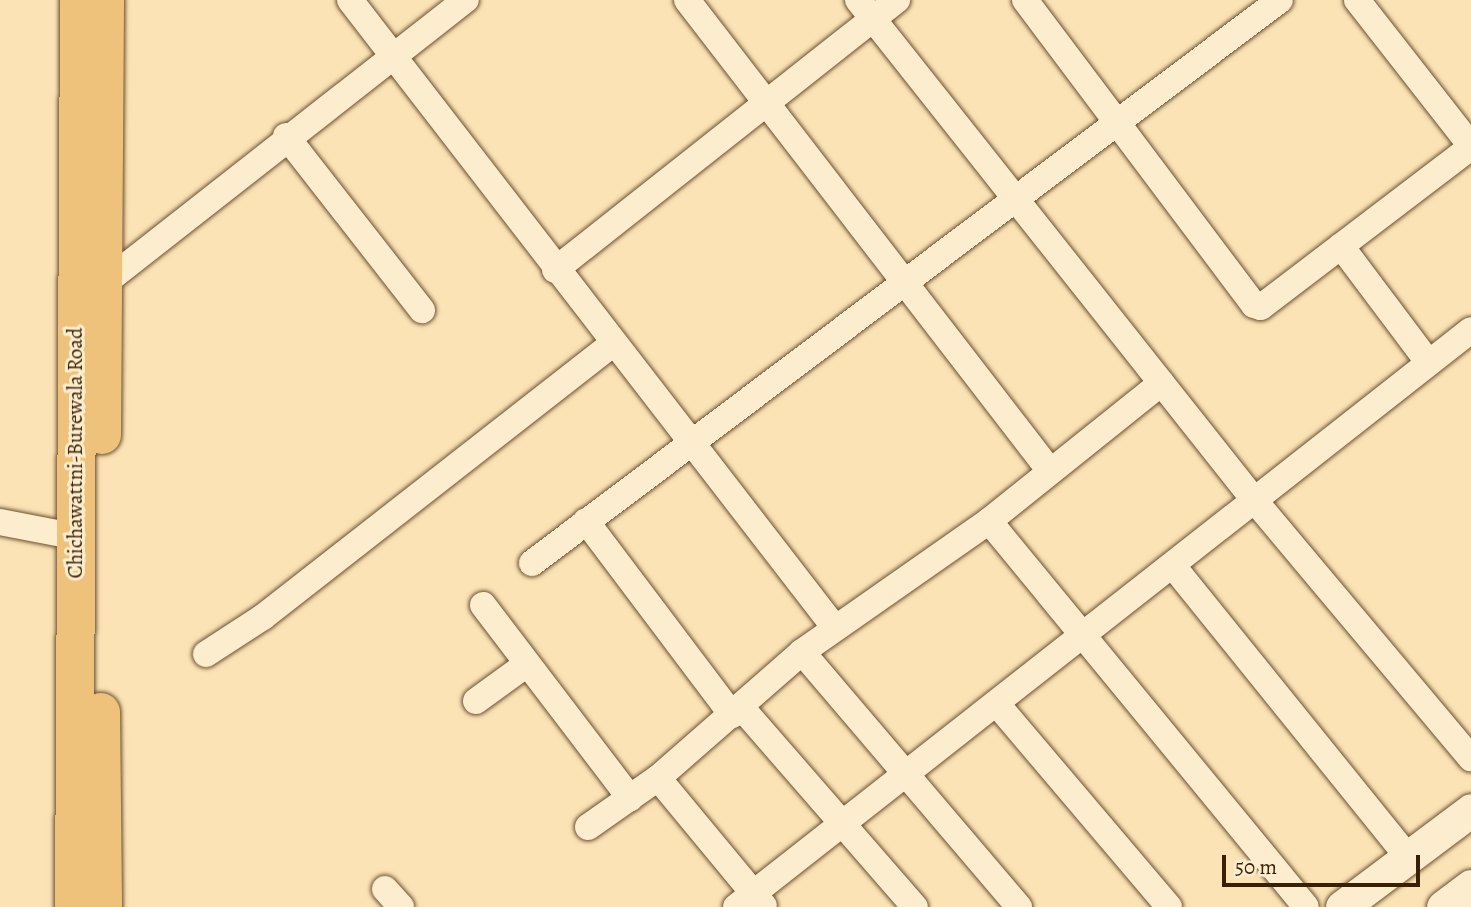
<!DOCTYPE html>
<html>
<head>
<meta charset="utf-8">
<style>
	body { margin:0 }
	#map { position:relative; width:1471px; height:907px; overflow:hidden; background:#fce3b5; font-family:Alegreya,serif }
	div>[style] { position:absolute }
	.roads { filter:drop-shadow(0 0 2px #6a5030) drop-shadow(0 0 2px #6a5030) }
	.minor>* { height:26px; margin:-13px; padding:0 13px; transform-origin:13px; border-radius:13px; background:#fdedcf }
	.tertiary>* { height:33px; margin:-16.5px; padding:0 16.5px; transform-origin:16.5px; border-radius:16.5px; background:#fdedcf }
	.primary>* { height:38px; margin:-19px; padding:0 19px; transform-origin:19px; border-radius:19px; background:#eec27a }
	span { translate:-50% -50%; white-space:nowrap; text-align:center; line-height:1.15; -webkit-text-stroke:6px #fdedcf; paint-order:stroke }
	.street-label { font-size:21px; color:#391f03 }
	.scale { position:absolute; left:1222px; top:855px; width:198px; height:32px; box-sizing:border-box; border:4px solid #391f03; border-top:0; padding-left:9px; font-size:21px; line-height:24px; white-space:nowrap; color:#391f03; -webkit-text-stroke:5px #fdedcf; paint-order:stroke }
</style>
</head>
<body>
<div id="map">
	<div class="roads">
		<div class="minor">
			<div style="left:350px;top:0;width:793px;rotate:52.32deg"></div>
			<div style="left:687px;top:0;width:595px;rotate:52.38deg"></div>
			<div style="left:858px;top:0;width:639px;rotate:51.61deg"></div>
			<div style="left:1255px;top:501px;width:336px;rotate:50deg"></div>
			<div style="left:1025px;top:0;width:381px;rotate:53.1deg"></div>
			<div style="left:1254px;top:305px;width:7px;rotate:16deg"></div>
			<div style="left:1261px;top:307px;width:264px;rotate:-37.3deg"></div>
			<div style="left:1357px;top:0;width:185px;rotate:52deg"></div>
			<div style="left:286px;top:136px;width:221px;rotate:52deg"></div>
			<div style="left:1341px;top:246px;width:146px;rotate:53.1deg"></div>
			<div style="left:555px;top:270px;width:436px;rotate:-38.3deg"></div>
			<div style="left:107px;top:281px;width:456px;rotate:-38.1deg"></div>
			<div style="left:586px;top:521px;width:243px;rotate:53deg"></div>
			<div style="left:989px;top:521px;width:499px;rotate:50.6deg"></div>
			<div style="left:0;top:522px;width:74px;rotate:10.9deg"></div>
			<div style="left:532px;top:563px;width:936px;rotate:-36.97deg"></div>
			<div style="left:1173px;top:566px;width:374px;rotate:51.1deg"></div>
			<div style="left:483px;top:605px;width:243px;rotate:52.7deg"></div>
			<div style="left:802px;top:652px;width:335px;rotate:49.6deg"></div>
			<div style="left:206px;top:654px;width:68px;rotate:-33deg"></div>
			<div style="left:263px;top:617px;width:443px;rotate:-38deg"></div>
			<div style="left:476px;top:701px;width:63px;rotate:-36deg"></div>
			<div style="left:997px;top:704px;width:266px;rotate:49.7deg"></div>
			<div style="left:741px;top:707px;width:265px;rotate:49deg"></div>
			<div style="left:658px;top:778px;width:166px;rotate:50.4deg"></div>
			<div style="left:588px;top:827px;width:85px;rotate:-35deg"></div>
			<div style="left:658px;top:778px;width:191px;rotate:-41.2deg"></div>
			<div style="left:802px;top:652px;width:228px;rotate:-35deg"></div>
			<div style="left:989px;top:521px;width:221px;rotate:-38.7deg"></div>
			<div style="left:385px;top:889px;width:24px;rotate:48deg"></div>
			<div style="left:736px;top:907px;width:934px;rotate:-38.13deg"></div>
		</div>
		<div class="tertiary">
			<div style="left:1342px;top:907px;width:161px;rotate:-36.9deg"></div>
			<div style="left:1443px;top:907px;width:35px;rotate:-37deg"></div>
		</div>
		<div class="primary">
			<div style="left:102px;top:435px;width:435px;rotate:-89.6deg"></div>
			<div style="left:101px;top:712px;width:195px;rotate:89.4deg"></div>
			<div style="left:74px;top:907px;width:907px;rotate:-89.68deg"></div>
		</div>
	</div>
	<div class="street-label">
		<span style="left:75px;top:453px;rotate:-90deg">Chichawattni-Burewala Road</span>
	</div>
	<div class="scale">50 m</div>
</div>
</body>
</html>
